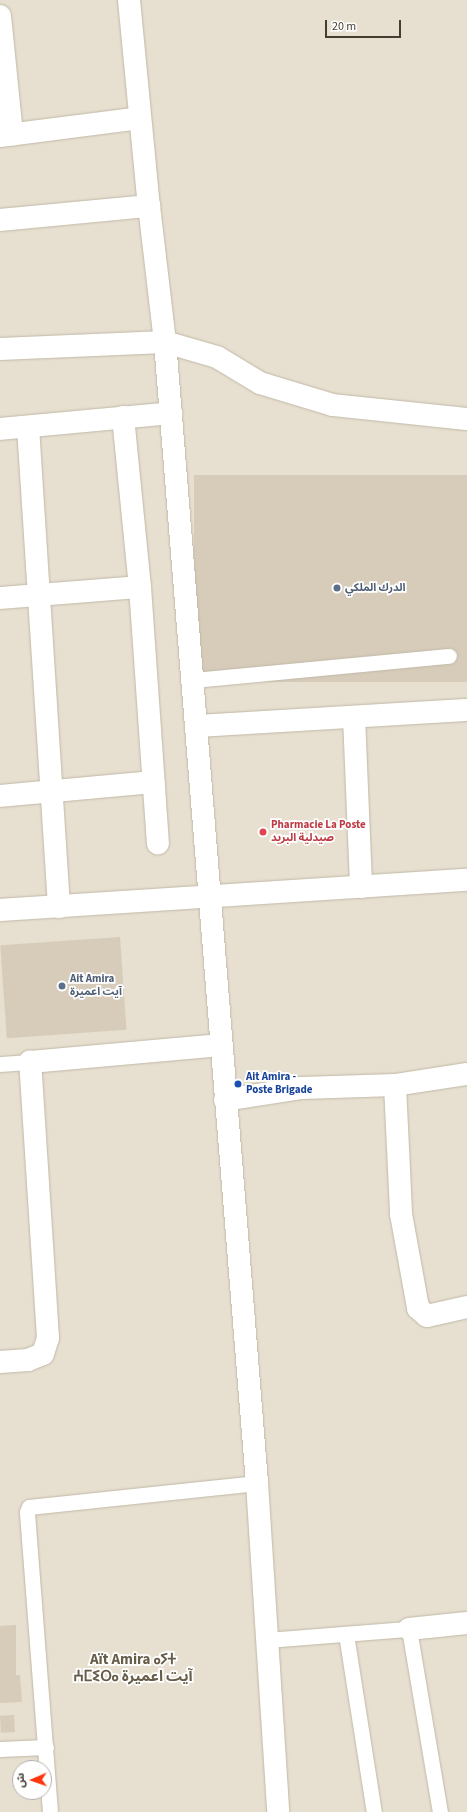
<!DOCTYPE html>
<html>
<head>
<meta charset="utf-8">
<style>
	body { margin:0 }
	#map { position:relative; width:467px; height:1812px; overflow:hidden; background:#f2eee2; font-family:"Source Sans 3","Noto Sans Arabic","Noto Sans Tifinagh",sans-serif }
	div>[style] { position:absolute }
	.residential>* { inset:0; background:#e7e0d0 }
	.building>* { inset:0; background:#d7ccba; transform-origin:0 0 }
	.roads { filter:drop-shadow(0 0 1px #c1b8a7) drop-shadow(0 0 1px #c1b8a7) }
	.service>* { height:15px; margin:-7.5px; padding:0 7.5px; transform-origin:7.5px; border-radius:7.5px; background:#fff }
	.minor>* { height:22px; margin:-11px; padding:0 11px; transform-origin:11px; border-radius:11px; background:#fff }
	.tertiary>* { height:22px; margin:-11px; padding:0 11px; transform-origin:11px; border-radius:11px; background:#fff }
	.dots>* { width:11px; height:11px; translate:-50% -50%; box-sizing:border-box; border:2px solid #fff; border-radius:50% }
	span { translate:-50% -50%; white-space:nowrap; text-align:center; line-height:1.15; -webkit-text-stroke:3.5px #fff; paint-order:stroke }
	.service-label { font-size:11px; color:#4e5e75; font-weight:700 }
	.left { translate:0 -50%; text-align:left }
	.health-label { font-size:11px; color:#be3a42; font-weight:700 }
	.transit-label { font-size:11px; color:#164399; font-weight:700 }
	.district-label { font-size:15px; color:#675c49; font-weight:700 }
	.north { position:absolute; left:12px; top:1760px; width:40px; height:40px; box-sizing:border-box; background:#fff; border:1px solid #b4b1ad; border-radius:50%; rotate:268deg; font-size:11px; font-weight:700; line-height:16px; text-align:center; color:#443d32 }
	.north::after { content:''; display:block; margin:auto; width:14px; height:18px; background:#ff350c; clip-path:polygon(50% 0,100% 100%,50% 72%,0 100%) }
	.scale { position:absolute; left:325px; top:20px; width:76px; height:18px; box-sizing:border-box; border:2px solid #443d32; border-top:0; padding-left:5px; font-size:12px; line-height:14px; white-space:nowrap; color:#443d32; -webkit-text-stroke:3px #fff; paint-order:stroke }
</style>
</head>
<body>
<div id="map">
	<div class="residential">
		<div style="clip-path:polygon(evenodd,0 0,467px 0,467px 1812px,0 1812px,0 0,20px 1768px,44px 1768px,44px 1792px,20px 1792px,20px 1768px)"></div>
	</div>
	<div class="building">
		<div style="left:467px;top:475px;width:207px;height:273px;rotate:90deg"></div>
		<div style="left:120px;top:937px;width:93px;height:120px;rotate:86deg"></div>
		<div style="clip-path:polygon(16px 1625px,16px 1675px,20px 1675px,22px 1702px,0 1703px,0 1626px)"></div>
		<div style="left:14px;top:1715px;width:17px;height:14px;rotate:87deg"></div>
	</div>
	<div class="roads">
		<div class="service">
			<div style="left:193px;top:680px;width:257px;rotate:-5.4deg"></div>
			<div style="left:0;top:1064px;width:30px;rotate:-4deg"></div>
			<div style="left:346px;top:1634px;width:180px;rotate:81.1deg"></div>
			<div style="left:268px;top:1640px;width:141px;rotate:-4.5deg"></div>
			<div style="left:409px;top:1629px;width:186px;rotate:80.4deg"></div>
			<div style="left:0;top:1749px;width:46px;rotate:-2.5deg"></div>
			<div style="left:50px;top:1812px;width:301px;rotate:-94.4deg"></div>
			<div style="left:27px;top:1512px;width:5px;rotate:-68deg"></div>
			<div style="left:29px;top:1507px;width:229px;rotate:-6deg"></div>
		</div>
		<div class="minor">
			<div style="left:0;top:16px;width:119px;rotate:84.2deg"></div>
			<div style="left:0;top:136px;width:141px;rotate:-7.3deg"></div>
			<div style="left:0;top:220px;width:150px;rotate:-5.4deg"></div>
			<div style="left:0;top:349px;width:165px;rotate:-2.4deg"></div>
			<div style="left:165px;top:342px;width:54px;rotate:16.1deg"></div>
			<div style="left:217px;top:357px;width:50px;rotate:31.2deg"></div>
			<div style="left:260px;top:383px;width:76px;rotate:16.8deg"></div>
			<div style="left:333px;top:405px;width:135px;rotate:6deg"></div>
			<div style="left:123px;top:417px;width:171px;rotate:84.3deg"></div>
			<div style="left:140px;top:587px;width:257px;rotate:86deg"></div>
			<div style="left:28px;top:427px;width:481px;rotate:86.3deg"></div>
			<div style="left:0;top:429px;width:172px;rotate:-5.3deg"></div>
			<div style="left:0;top:598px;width:140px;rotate:-4.5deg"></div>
			<div style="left:354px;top:717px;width:170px;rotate:87.6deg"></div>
			<div style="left:196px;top:726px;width:271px;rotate:-3.4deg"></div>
			<div style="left:0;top:796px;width:154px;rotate:-5.2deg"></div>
			<div style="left:0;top:910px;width:468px;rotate:-3.7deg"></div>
			<div style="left:395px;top:1085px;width:129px;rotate:87.3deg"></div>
			<div style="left:401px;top:1214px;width:96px;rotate:79.7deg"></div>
			<div style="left:418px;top:1308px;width:12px;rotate:42deg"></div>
			<div style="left:427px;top:1316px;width:41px;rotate:-12.7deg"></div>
			<div style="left:225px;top:1100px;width:78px;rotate:-8.9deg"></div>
			<div style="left:302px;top:1088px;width:93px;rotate:-1.8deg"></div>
			<div style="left:395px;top:1085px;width:73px;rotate:-8.7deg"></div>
			<div style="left:0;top:1362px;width:28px;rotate:-4deg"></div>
			<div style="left:28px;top:1360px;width:16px;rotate:-22deg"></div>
			<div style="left:43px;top:1354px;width:17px;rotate:-73deg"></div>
			<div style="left:48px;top:1338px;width:277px;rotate:-93.7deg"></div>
			<div style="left:30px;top:1062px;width:192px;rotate:-5.1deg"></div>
			<div style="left:409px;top:1629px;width:58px;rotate:-5.9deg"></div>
		</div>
		<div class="tertiary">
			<div style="left:129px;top:0;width:207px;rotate:84.5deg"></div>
			<div style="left:149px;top:206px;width:137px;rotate:83.3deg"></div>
			<div style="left:165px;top:342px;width:1145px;rotate:85.39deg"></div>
			<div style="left:257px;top:1483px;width:330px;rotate:86.3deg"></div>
		</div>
	</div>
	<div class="dots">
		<div style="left:337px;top:588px;background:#5c6f8a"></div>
		<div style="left:263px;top:832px;background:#e0444e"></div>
		<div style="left:62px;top:986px;background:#5c6f8a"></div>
		<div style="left:238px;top:1084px;background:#1a4fb4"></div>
	</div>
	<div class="service-label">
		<span class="left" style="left:345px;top:588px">الدرك الملكي</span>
		<span class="left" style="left:70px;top:986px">Ait Amira<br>آيت اعميرة</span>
	</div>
	<div class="health-label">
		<span class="left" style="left:271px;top:832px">Pharmacie La Poste<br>صيدلية البريد</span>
	</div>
	<div class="transit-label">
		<span class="left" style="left:246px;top:1084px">Ait Amira -<br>Poste Brigade</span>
	</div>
	<div class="district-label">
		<span style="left:133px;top:1668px">Aït Amira ⴰⵢⵜ<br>ⵄⵎⵉⵔⴰ آيت اعميرة</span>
	</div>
	<div class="north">ش</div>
	<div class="scale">20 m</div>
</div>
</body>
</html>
